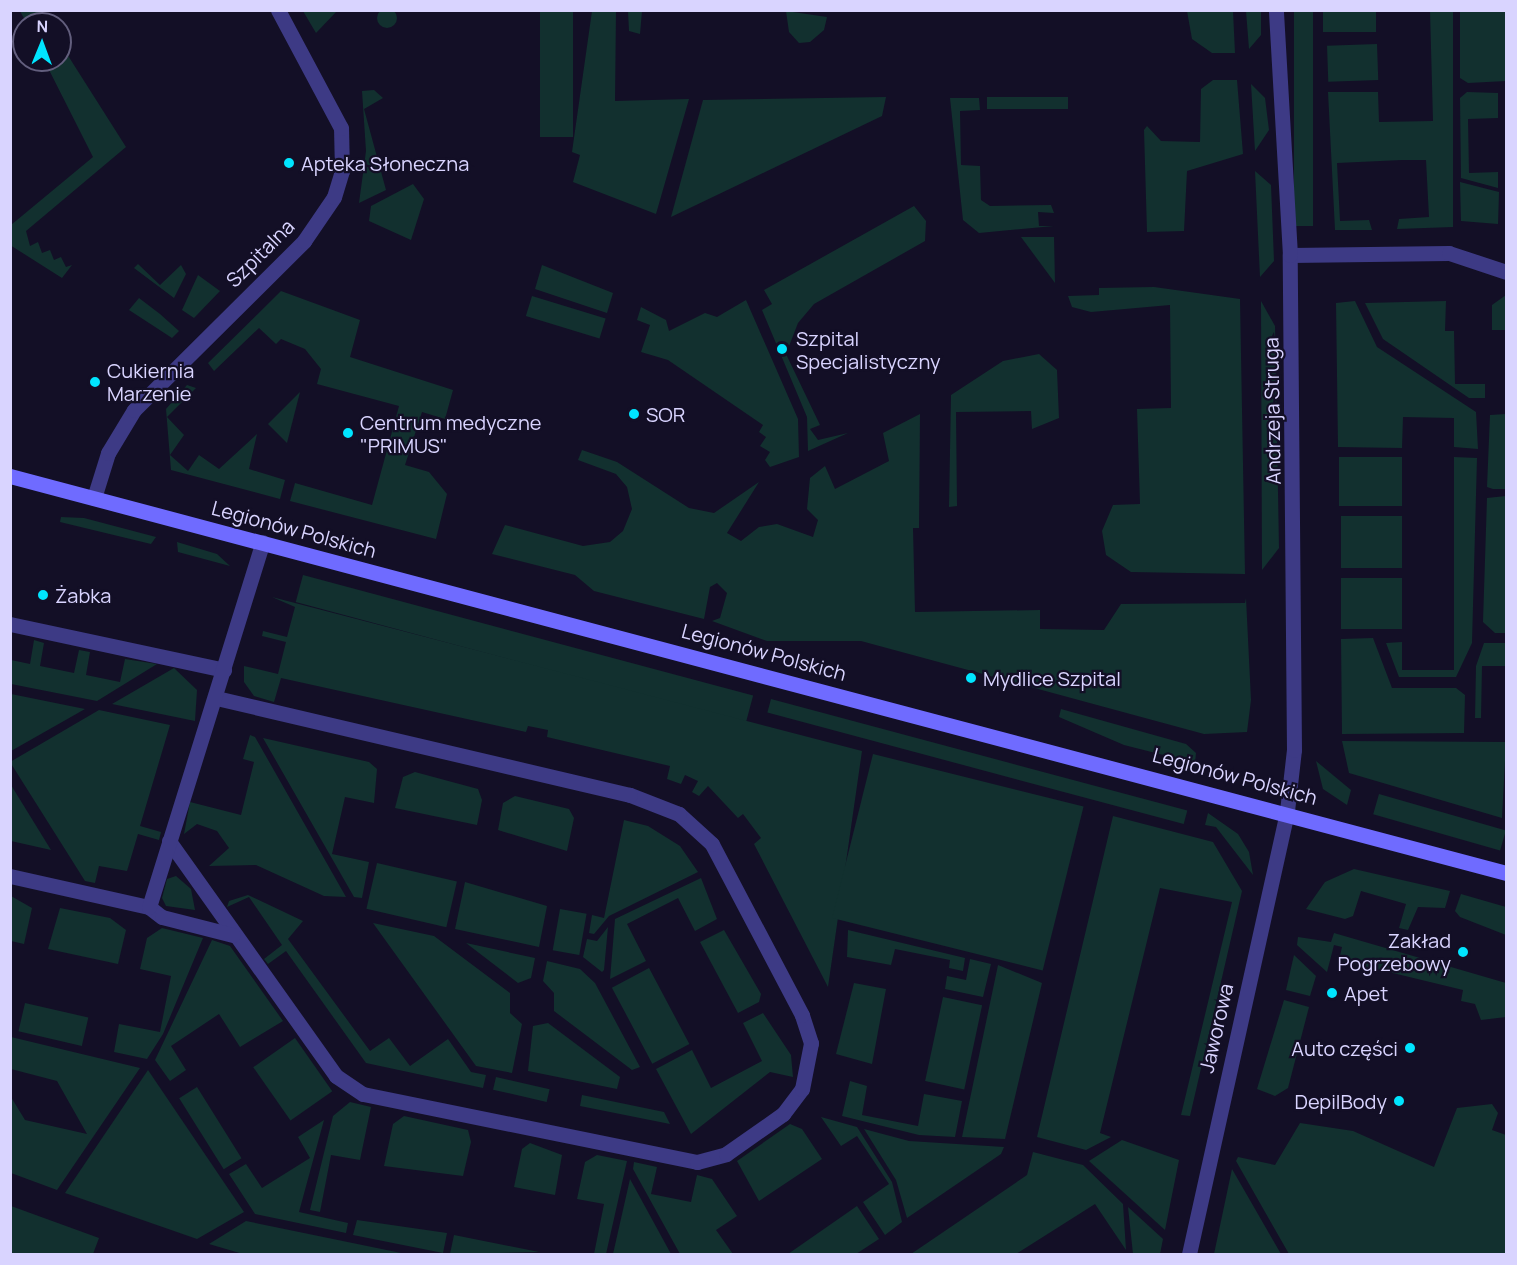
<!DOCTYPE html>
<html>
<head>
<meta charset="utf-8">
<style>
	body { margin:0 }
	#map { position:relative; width:1517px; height:1265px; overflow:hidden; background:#130f26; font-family:Manrope,sans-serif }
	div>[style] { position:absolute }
	.green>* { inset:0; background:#12302f; transform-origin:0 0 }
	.round { border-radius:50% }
	.street>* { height:15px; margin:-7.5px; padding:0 7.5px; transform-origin:7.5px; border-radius:7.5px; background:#3d3a85 }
	.secondary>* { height:15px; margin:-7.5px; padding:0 7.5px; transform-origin:7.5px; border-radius:7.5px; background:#6f6bff }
	.dots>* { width:16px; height:16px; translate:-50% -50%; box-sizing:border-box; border:3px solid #130f26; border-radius:50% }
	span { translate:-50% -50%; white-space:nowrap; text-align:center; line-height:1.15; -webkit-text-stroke:4.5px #130f26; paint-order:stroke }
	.poi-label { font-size:20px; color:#d9d4ff }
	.left { translate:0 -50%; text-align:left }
	.right { translate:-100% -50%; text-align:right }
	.street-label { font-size:20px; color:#d9d4ff }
	.frame { position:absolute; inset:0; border:12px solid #d9d4ff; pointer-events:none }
	.north { position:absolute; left:12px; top:12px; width:60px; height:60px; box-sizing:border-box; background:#130f26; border:2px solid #625e7d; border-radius:50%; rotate:1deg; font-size:16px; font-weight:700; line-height:24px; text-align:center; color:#d9d4ff }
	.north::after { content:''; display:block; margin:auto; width:21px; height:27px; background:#00e5ff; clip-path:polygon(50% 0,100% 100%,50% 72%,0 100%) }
</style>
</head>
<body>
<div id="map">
	<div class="green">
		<div class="round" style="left:377px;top:8px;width:20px;height:20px"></div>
		<div style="clip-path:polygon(20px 11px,39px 11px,48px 24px,27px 24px)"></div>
		<div style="clip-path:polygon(303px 11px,337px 11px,316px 33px)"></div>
		<div style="left:540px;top:11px;width:33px;height:126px"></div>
		<div style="clip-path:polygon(592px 11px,616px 11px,615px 101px,689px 99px,656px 214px,573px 182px,580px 155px,572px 152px)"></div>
		<div style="clip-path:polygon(628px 11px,642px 11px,640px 34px,629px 31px)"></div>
		<div style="clip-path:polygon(786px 11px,827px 17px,824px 30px,810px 42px,799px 43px,789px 32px)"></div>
		<div style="clip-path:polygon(1187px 11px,1233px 11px,1235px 53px,1212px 53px,1192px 39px)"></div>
		<div style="clip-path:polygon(1246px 11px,1261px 11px,1261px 35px,1249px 49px)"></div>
		<div style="left:1294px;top:11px;width:19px;height:215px"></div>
		<div style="left:1323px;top:11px;width:53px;height:21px"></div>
		<div style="clip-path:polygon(1430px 11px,1453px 11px,1453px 227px,1397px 229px,1399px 219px,1429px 217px,1426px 160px,1402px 160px,1337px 163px,1340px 221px,1369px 220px,1372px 230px,1335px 230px,1328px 92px,1378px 92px,1379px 122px,1433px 121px)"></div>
		<div style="clip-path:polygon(1460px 11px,1506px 11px,1506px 81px,1468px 83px,1460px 78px)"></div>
		<div style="clip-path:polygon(60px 43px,126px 147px,26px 231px,30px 246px,38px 242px,42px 253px,50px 250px,54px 260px,61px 257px,66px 267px,72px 265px,62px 278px,10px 245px,11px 225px,93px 157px,44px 60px,60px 60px)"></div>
		<div style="left:1377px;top:44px;width:36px;height:50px;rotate:88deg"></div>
		<div style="clip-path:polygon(1213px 80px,1237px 80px,1243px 154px,1187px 171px,1184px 231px,1147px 232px,1144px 130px,1147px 126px,1161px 141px,1200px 142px,1201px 89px)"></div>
		<div style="clip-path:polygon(1251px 84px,1265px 98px,1269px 130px,1255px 151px)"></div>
		<div style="clip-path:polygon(374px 90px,383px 98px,364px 109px,386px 190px,359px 203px,366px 151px,362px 91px)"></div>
		<div style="clip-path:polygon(1467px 92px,1498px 93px,1498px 118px,1468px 119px,1469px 173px,1498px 172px,1498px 188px,1461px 178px,1460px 98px)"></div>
		<div style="clip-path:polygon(886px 97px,882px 116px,671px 217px,703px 100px)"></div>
		<div style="left:1068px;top:97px;width:12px;height:81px;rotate:90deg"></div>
		<div style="clip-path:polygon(950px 98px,979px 98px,980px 110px,960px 111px,961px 165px,980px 166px,981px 200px,990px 206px,1051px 205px,1054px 213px,1038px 212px,1039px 226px,1054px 226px,979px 233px,963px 220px)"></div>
		<div style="clip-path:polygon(1255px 171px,1271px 185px,1274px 261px,1260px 277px)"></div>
		<div style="clip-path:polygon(1460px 182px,1499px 192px,1498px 224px,1461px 221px)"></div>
		<div style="clip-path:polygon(413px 184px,424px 199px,411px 240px,369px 221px,371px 206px)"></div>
		<div style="clip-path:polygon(914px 206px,926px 221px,925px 241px,814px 304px,798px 323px,786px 354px,820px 425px,810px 429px,818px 440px,848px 433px,808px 451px,807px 417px,762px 310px,772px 304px,764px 290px)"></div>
		<div style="clip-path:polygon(1021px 237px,1054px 237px,1055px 283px)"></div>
		<div style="clip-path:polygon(138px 264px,160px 285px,181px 265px,186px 274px,174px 298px,134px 268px)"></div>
		<div style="clip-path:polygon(542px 265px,613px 293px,607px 313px,535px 289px)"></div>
		<div style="clip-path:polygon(198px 275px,220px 291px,194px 318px,182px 310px)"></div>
		<div style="clip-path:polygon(1154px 287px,1240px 299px,1245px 574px,1131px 572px,1106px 555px,1102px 531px,1113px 505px,1140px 504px,1137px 409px,1171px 408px,1170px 305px,1091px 312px,1072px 307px,1068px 296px,1099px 295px,1099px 288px)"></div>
		<div style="clip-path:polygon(281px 291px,360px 320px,350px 357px,453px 390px,445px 419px,422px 412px,405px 465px,429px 472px,447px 494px,436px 539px,290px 501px,295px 483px,372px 505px,399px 406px,317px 384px,321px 369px,305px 349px,281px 339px,276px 344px,259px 328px,214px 371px,208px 363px)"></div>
		<div style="clip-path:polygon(1506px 295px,1506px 330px,1492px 330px,1492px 305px)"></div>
		<div style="left:532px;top:296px;width:77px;height:21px;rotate:17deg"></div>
		<div style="clip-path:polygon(139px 298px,160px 314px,179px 331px,172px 338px,129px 310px)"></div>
		<div style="clip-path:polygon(746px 300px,798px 419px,799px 457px,770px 467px,765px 460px,770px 452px,760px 446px,766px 437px,759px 432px,763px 425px,668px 360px,641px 352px,650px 325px,637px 320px,641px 307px,666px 320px,669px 331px,705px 313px,717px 317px)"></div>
		<div style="clip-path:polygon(1261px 301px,1275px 326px,1279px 548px,1262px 570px)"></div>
		<div style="clip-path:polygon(1355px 301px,1377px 347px,1476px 412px,1478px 449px,1454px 447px,1454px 418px,1403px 417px,1402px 448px,1338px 447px,1336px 303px)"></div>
		<div style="clip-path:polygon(1446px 301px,1445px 331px,1454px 331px,1455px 384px,1485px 384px,1485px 398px,1469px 398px,1383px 339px,1365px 303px)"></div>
		<div style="clip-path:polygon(1039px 354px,1057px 370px,1059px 418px,1032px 429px,1031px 411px,956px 412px,957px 506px,949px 507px,951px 395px,1003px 361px)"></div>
		<div style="clip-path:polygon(187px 385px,196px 388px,167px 417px,184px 435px,170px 455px,188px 471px,199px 455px,219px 469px,257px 434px,249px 469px,285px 480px,280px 499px,171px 470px,166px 409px)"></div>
		<div style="clip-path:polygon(300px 392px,287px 443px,268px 424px)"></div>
		<div style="clip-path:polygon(920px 414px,919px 528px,913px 528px,915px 612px,1040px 610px,1040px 629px,1104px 630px,1121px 604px,1245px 603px,1246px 598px,1251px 700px,1247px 732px,1204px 734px,861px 641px,767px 641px,712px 621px,720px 618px,727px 593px,717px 583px,710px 587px,704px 619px,594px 591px,575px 575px,492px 554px,505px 525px,583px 546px,610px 542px,623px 531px,632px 509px,627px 487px,616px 474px,578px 460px,582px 450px,617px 462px,689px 508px,714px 513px,759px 482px,727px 533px,741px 541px,759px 527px,777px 524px,813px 537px,818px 520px,807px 509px,810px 478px,825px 466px,835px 489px,889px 461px,883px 433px)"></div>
		<div style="clip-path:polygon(1506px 414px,1506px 489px,1493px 489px,1487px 487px,1490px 415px)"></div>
		<div style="left:1339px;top:457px;width:63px;height:49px"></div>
		<div style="clip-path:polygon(1454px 457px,1477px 458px,1472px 643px,1456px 677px,1399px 677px,1386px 643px,1402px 642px,1402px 670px,1454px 670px)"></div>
		<div style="clip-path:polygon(1506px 496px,1506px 633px,1495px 633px,1483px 622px,1487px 498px)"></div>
		<div style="left:1402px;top:516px;width:52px;height:61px;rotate:90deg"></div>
		<div style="clip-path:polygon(61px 517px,84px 518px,156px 537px,151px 544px,60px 522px)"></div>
		<div style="clip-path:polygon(177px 542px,217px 554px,230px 566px,178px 552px)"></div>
		<div style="left:303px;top:575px;width:466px;height:28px;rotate:15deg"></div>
		<div style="left:1341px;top:578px;width:61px;height:51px"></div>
		<div style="clip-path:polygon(272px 597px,862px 751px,828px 987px,754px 844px,761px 838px,743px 814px,738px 818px,708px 786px,699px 796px,692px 792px,698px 781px,685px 775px,681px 784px,667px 779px,670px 766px,547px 737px,548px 730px,528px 726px,526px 732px,281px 678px,274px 702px,254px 696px,244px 682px,244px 666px,278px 674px,286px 642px,262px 636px,263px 631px,287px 637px,295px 607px)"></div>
		<div style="clip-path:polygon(1373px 638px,1392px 688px,1456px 688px,1465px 695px,1464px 733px,1342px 734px,1341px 639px)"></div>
		<div style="clip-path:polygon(34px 640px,44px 643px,40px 666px,74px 673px,79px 650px,90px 652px,86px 675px,120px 682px,125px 659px,157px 664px,97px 701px,11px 684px,11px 660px,30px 664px)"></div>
		<div style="clip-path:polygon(1484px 643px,1506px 643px,1506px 666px,1482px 666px,1481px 718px,1475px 718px,1476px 666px)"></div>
		<div style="clip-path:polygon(174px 668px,197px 690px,195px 721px,112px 704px)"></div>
		<div style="clip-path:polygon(11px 694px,85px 709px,11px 751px)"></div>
		<div style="left:771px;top:699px;width:431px;height:14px;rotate:15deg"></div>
		<div style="clip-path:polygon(1061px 709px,1186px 744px,1196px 753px,1195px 763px,1124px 745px,1059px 717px)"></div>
		<div style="clip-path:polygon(99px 710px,170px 725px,140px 826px,161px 832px,159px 840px,138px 834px,127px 871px,99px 866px,95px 883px,85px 881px,10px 762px)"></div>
		<div style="clip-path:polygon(250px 735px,255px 737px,346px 897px,324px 896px,256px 865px,209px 866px,229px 848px,217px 831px,197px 824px,184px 834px,190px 802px,241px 815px,254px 762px,243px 759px)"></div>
		<div style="clip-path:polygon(263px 738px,369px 762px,377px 769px,374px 803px,345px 797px,332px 854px,369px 862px,362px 898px,354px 897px)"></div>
		<div style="clip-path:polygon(1342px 741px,1506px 742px,1502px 818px,1349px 773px)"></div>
		<div style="left:873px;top:754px;width:217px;height:169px;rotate:14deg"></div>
		<div style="clip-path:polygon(1316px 761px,1351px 790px,1347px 805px,1323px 789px)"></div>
		<div style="clip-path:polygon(415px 772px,478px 789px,482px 800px,477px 825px,395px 808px,403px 777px)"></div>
		<div style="clip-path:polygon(11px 785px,51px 850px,11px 841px)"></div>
		<div style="left:1379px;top:794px;width:132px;height:21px;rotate:16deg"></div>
		<div style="clip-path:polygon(515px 796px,569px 809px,574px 818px,567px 851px,498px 830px,503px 803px)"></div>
		<div style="clip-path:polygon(1208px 813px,1238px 834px,1249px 852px,1253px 875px,1216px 827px,1205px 825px)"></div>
		<div style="clip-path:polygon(1113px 816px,1213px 842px,1242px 891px,1190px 1116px,1181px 1115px,1232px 902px,1160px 888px,1100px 1133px,1111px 1137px,1086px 1150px,1037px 1137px)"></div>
		<div style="clip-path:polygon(624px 820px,648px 826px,680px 846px,698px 872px,609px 916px,594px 934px,589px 933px,592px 915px,604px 918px)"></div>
		<div style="left:377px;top:863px;width:82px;height:47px;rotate:13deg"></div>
		<div style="clip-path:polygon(1354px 869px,1450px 891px,1445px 908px,1418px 907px,1408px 930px,1399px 928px,1406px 904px,1361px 891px,1353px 916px,1345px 919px,1306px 909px,1325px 882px)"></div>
		<div style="clip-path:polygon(176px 876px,191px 889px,195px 910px,166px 906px,162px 898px,167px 879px)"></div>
		<div style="clip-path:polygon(701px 878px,717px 919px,695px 931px,678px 898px,627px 924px,646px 961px,610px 979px,615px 919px)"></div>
		<div style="clip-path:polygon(465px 882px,547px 906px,539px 947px,455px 929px)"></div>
		<div style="clip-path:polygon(1461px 894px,1506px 907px,1506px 935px,1460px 917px,1455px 911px)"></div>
		<div style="clip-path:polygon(248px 895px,303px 921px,288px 939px,370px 1051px,389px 1038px,410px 1066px,448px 1039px,471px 1072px,486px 1075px,483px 1088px,366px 1063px,286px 951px,268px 964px,264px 959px,282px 945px,249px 897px,227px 907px,229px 901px)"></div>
		<div style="clip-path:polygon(11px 896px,32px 908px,24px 944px,11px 941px)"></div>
		<div style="clip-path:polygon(60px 908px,110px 918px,126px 930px,118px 964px,48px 949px)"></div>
		<div style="left:560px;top:909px;width:27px;height:42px;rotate:10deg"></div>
		<div style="clip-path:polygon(373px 923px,434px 936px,510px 993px,510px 1013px,522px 1024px,512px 1073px,476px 1066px)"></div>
		<div style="clip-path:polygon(608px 927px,604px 970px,602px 972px,583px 957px,587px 939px,597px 941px)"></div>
		<div style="clip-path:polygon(162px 928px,203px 938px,163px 1034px,147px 1059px,114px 1052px,119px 1024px,160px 1032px,171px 976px,140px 969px,147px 938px)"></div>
		<div style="clip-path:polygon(724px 930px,761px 994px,759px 1002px,738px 1013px,700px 942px)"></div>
		<div style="clip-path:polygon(848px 930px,965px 958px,963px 971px,949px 968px,950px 960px,895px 949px,891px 965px,847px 957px)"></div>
		<div style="clip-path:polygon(1334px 933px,1506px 983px,1506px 1017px,1481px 1020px,1475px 1004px,1461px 1001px,1463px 990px,1339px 960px,1342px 947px,1334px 945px,1327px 972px,1297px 945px,1298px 937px,1331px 942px)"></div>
		<div style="clip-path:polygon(212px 940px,230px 946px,283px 1021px,240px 1047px,219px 1014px,171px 1046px,186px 1070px,170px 1081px,155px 1060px)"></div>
		<div style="clip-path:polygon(466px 943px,535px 958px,531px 978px,518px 983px)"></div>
		<div style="clip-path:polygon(1294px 955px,1316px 976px,1310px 996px,1286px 990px)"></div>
		<div style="clip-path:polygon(970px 959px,991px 964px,983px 997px,945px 989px,947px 976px,966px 980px)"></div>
		<div style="clip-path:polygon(547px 961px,580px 969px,595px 983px,640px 1067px,632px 1070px,554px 1011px,554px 993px,543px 981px)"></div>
		<div style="clip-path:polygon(998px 965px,1042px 983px,1005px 1139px,962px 1137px)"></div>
		<div style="left:649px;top:968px;width:86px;height:42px;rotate:62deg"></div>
		<div style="clip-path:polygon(854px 983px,886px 989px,872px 1064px,836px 1054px)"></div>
		<div style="left:943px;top:997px;width:40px;height:86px;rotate:12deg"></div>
		<div style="clip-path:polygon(1284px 1000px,1309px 1007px,1288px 1088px,1275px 1096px,1257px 1089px)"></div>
		<div style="left:25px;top:1003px;width:65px;height:29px;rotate:13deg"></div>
		<div style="clip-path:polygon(763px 1013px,791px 1055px,793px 1077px,770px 1072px,691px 1134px,656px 1069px,692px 1050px,711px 1088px,762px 1061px,743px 1023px)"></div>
		<div style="clip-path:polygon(548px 1023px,620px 1077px,617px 1089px,528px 1071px,533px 1026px)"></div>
		<div style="clip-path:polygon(11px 1037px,140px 1068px,57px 1190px,11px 1173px,11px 1097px,25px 1120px,87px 1134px,57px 1081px,11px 1069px)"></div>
		<div style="left:295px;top:1038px;width:65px;height:51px;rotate:55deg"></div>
		<div style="clip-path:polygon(148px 1070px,244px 1212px,197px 1239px,65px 1193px)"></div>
		<div style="left:496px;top:1077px;width:55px;height:13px;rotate:13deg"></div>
		<div style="clip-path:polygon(850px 1081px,867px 1086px,862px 1115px,918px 1126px,924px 1094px,962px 1101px,955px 1137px,919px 1135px,842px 1116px)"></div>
		<div style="left:197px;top:1087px;width:84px;height:21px;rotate:58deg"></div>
		<div style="clip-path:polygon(582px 1095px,664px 1112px,670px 1124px,580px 1106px)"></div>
		<div style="clip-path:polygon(350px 1102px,371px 1107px,360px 1160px,331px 1155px,320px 1212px,310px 1210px,333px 1116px)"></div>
		<div style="clip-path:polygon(1492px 1104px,1498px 1113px,1492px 1130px,1506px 1135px,1506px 1254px,1289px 1254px,1236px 1161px,1238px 1157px,1275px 1165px,1300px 1123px,1353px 1131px,1434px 1167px,1457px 1108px)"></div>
		<div style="clip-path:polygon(404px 1116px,468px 1130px,471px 1142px,463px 1176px,384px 1166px,393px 1124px)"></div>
		<div style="clip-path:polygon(821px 1117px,857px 1127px,892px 1182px,902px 1222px,885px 1235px,863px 1202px,889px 1184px,857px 1136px,841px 1146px)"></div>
		<div style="clip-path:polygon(324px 1120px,299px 1212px,348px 1223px,346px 1233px,255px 1214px,229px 1174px,246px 1164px,262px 1188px,310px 1158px,298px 1137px)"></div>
		<div style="clip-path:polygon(790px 1124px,802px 1129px,822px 1159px,759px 1201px,737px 1161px)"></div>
		<div style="clip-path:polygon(864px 1129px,909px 1141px,1004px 1147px,1001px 1154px,907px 1218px,896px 1180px)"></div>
		<div style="clip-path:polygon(1122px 1140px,1179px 1160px,1165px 1230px,1089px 1161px)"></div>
		<div style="clip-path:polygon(530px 1143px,562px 1155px,555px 1195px,514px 1187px,522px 1149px)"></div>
		<div style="clip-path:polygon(1033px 1152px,1083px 1165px,1123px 1204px,1126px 1250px,1095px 1204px,1016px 1254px,911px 1254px,1027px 1175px)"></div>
		<div style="clip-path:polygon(597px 1155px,627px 1161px,606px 1254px,594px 1254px,604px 1204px,577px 1199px,585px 1162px)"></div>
		<div style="clip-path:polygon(634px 1162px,657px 1167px,651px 1194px,691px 1202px,697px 1175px,712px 1179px,737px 1216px,716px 1230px,733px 1254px,680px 1254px,633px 1169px)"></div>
		<div style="clip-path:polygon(1232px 1169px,1281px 1254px,1214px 1254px)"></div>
		<div style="clip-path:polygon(630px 1179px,671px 1254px,613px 1254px)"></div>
		<div style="clip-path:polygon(11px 1206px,99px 1238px,93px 1254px,11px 1254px)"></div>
		<div style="clip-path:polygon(857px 1206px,879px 1239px,856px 1254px,788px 1254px)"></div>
		<div style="clip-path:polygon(1128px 1207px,1163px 1239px,1160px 1254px,1133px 1254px)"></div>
		<div style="clip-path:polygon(357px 1220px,447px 1233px,443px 1253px,353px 1235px)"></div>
		<div style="clip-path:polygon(246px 1221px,406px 1254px,243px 1254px,209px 1244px)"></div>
		<div style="clip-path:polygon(454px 1235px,539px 1252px,450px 1254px)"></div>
	</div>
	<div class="street">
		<div style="left:1290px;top:255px;width:159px;rotate:-0.7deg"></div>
		<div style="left:1449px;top:253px;width:60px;rotate:18.4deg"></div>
		<div style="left:94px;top:498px;width:47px;rotate:-72.7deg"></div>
		<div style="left:108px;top:453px;width:50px;rotate:-58.8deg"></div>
		<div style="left:134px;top:410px;width:240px;rotate:-44.8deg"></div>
		<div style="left:304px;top:241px;width:53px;rotate:-55.7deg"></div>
		<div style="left:334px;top:197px;width:27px;rotate:-73deg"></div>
		<div style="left:342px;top:171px;width:43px;rotate:-91.3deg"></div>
		<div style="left:341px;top:128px;width:134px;rotate:-118.1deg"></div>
		<div style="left:10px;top:624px;width:219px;rotate:12.1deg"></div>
		<div style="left:169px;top:841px;width:288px;rotate:54.6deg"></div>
		<div style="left:336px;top:1076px;width:32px;rotate:34deg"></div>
		<div style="left:363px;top:1094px;width:341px;rotate:11.5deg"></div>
		<div style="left:697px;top:1162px;width:30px;rotate:-15deg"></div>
		<div style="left:726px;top:1154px;width:70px;rotate:-35.1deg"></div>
		<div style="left:783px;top:1114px;width:31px;rotate:-53deg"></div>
		<div style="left:802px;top:1089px;width:47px;rotate:-78.9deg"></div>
		<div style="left:811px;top:1043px;width:29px;rotate:-108deg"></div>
		<div style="left:802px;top:1015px;width:193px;rotate:-117.8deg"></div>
		<div style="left:712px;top:844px;width:45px;rotate:-137.7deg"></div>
		<div style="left:679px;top:814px;width:53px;rotate:-158.8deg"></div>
		<div style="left:630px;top:795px;width:426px;rotate:-166.8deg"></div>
		<div style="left:10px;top:876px;width:142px;rotate:12.6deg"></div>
		<div style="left:149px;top:907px;width:16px;rotate:38deg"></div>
		<div style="left:162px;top:917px;width:73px;rotate:14.2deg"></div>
		<div style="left:149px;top:907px;width:382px;rotate:-72.7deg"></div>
		<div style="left:1189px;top:1254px;width:454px;rotate:-77.5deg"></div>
		<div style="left:1287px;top:811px;width:61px;rotate:-83.5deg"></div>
		<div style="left:1294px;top:750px;width:495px;rotate:-90.5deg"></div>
		<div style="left:1290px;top:255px;width:245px;rotate:-93.3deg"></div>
	</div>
	<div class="secondary">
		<div style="left:10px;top:476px;width:1548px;rotate:14.86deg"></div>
	</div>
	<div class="dots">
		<div style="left:289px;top:163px;background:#00e5ff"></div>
		<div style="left:782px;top:349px;background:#00e5ff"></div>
		<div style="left:95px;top:382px;background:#00e5ff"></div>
		<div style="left:634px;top:414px;background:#00e5ff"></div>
		<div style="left:348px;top:433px;background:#00e5ff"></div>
		<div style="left:43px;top:595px;background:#00e5ff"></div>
		<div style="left:971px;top:678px;background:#00e5ff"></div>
		<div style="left:1463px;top:952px;background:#00e5ff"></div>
		<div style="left:1332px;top:993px;background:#00e5ff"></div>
		<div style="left:1410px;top:1048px;background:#00e5ff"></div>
		<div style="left:1399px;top:1101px;background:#00e5ff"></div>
	</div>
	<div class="poi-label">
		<span class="left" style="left:301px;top:163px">Apteka Słoneczna</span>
		<span class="left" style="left:796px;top:350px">Szpital<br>Specjalistyczny</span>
		<span class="left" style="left:107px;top:382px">Cukiernia<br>Marzenie</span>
		<span class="left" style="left:646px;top:414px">SOR</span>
		<span class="left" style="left:360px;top:434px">Centrum medyczne<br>"PRIMUS"</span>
		<span class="left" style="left:55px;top:595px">Żabka</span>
		<span class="left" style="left:983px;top:678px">Mydlice Szpital</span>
		<span class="right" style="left:1451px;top:952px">Zakład<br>Pogrzebowy</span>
		<span class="left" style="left:1344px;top:993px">Apet</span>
		<span class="right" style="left:1398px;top:1048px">Auto części</span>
		<span class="right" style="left:1387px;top:1101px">DepilBody</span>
	</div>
	<div class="street-label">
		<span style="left:260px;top:253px;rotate:-45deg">Szpitalna</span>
		<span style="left:1272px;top:411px;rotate:-91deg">Andrzeja Struga</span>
		<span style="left:294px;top:529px;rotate:15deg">Legionów Polskich</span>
		<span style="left:764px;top:652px;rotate:15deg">Legionów Polskich</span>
		<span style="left:1235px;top:776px;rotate:15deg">Legionów Polskich</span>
		<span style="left:1216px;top:1028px;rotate:-77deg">Jaworowa</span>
	</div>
	<div class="frame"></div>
	<div class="north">N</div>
</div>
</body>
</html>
